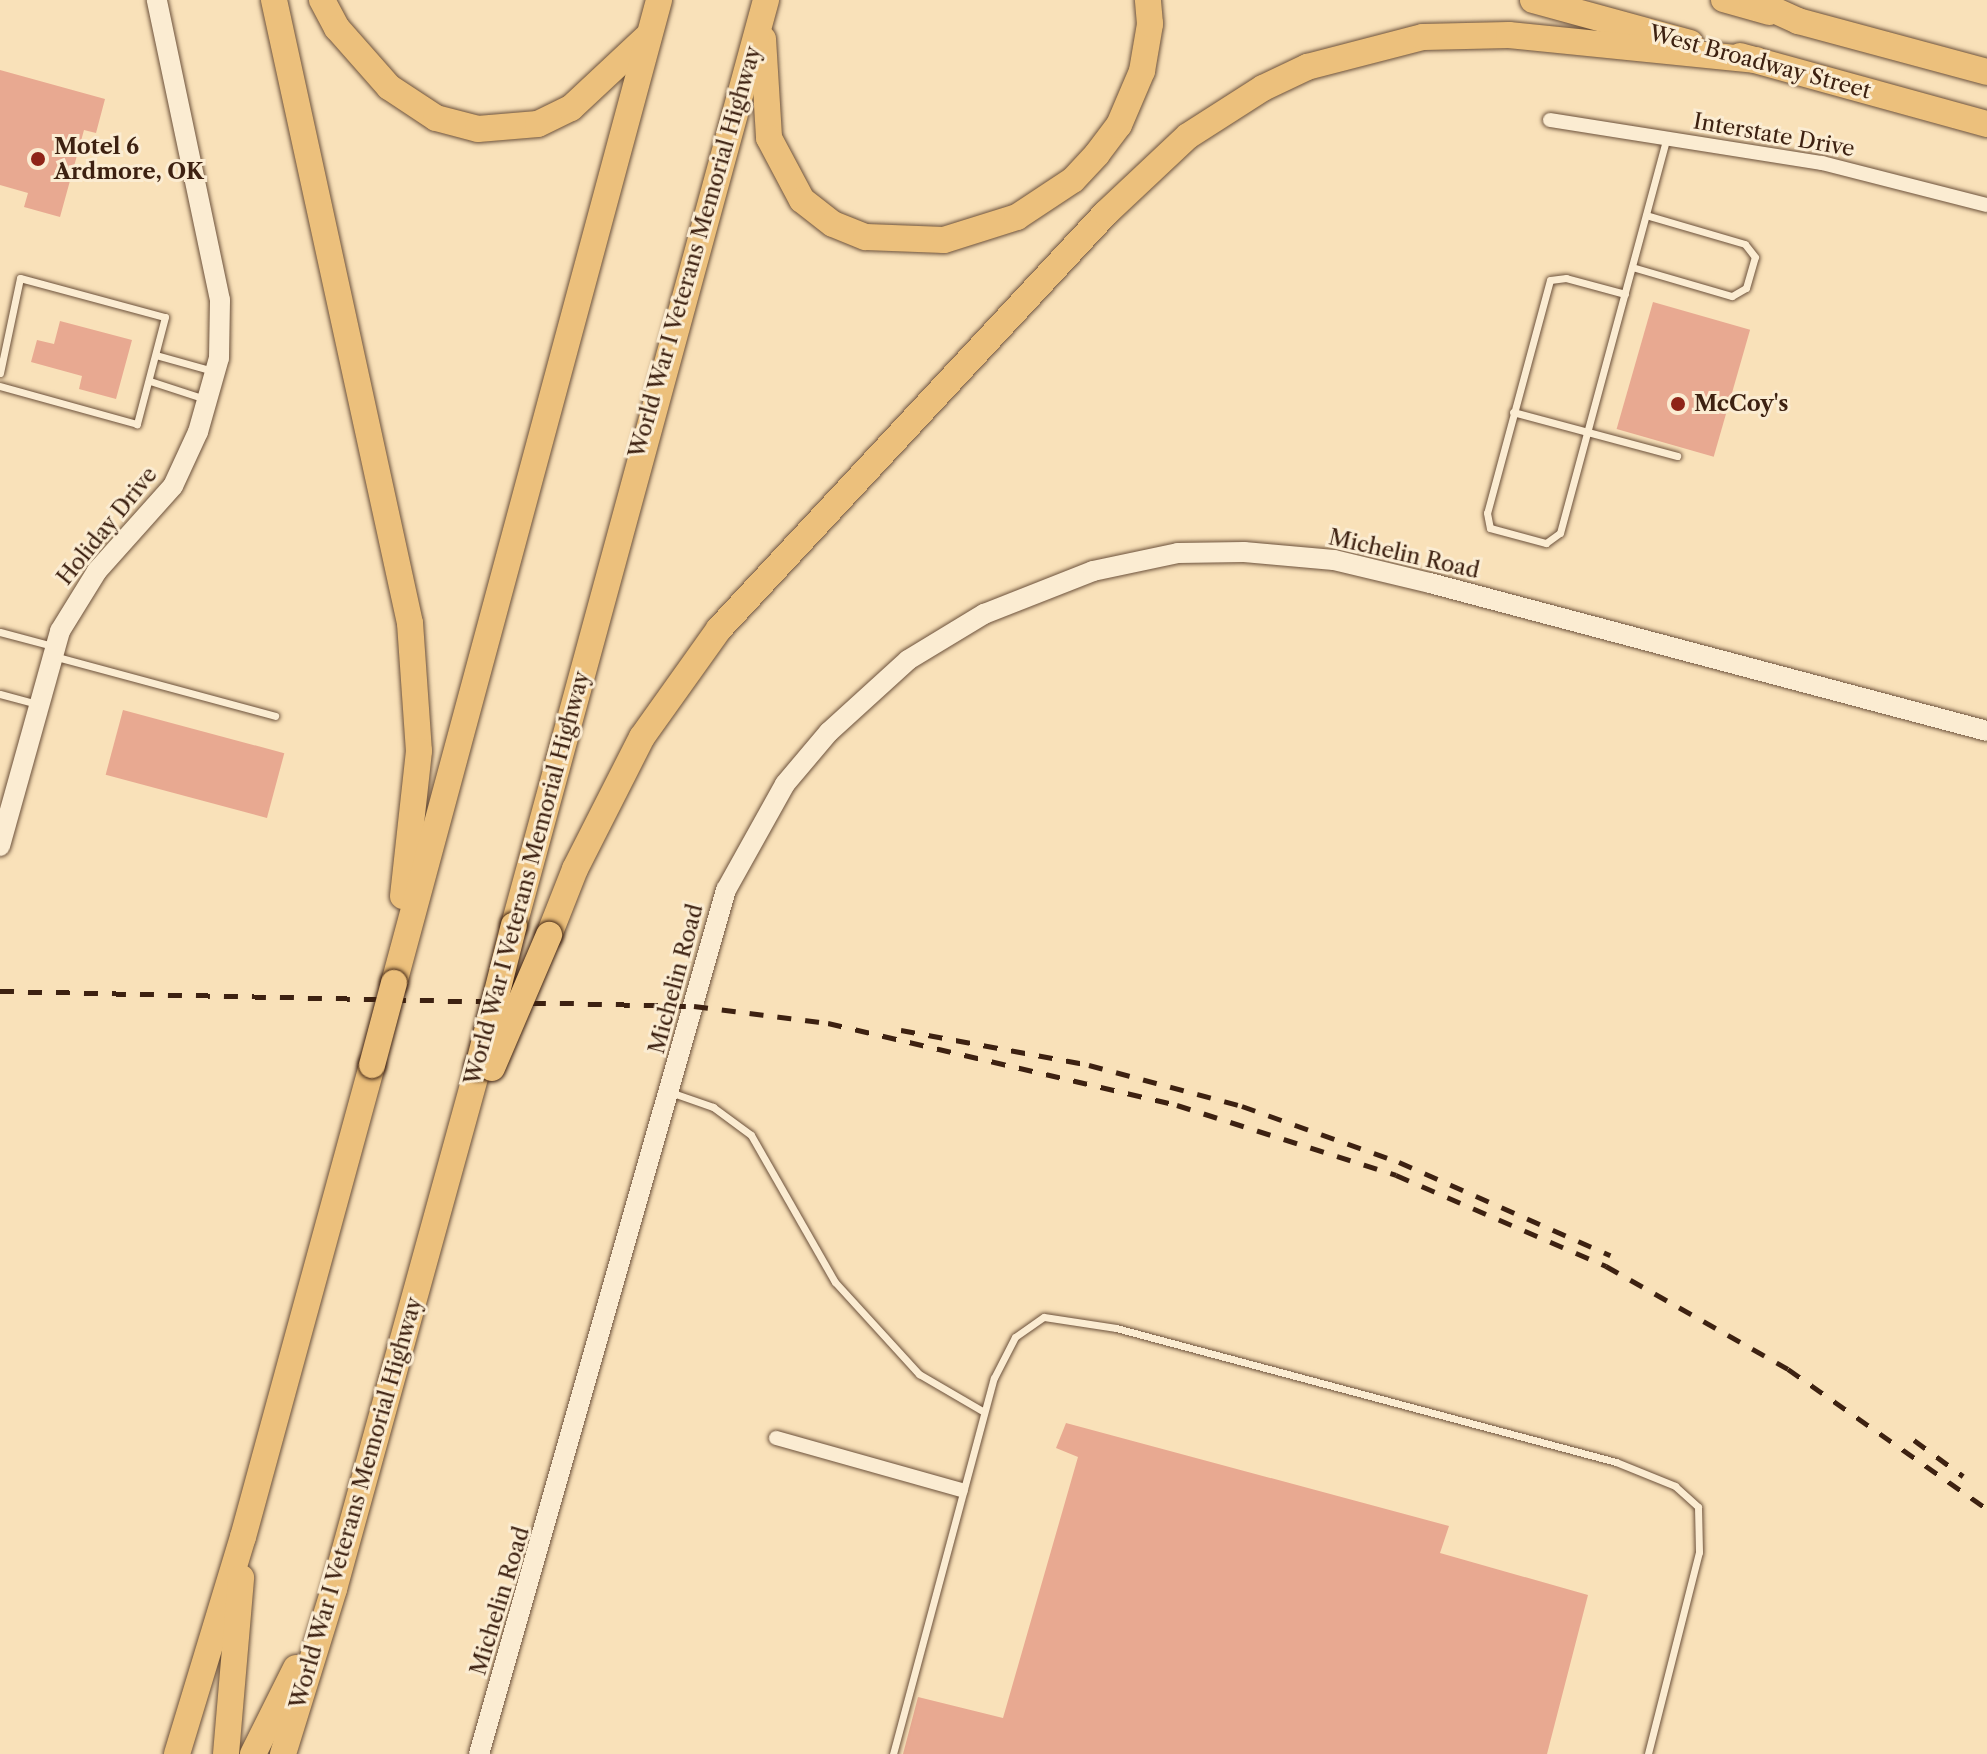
<!DOCTYPE html>
<html>
<head>
<meta charset="utf-8">
<style>
	body { margin:0 }
	#map { position:relative; width:1987px; height:1754px; overflow:hidden; background:#f9e1b9; font-family:"Libre Caslon Text",serif }
	div>[style] { position:absolute }
	.building>* { inset:0; background:#e8a991; transform-origin:0 0 }
	.roads { filter:drop-shadow(0 0 2px #6c513b) drop-shadow(0 0 2px #6c513b) }
	.lane>* { height:7px; margin:-3.5px; padding:0 3.5px; transform-origin:3.5px; border-radius:3.5px; background:#fbecd2 }
	.street>* { height:14px; margin:-7px; padding:0 7px; transform-origin:7px; border-radius:7px; background:#fbecd2 }
	.secondary>* { height:20px; margin:-10px; padding:0 10px; transform-origin:10px; border-radius:10px; background:#fbecd2 }
	.primary>* { height:24px; margin:-12px; padding:0 12px; transform-origin:12px; border-radius:12px; background:#ecc07c }
	.highway>* { height:26px; margin:-13px; padding:0 13px; transform-origin:13px; border-radius:13px; background:#ecc07c }
	.rail>* { height:5px; margin-top:-2.5px; transform-origin:0; background:repeating-linear-gradient(90deg,#3d2111 0 14px,transparent 0 28px) }
	.bridges { filter:drop-shadow(0 0 2px #3d2111) drop-shadow(0 0 2px #3d2111) }
	.highway-bridge>* { height:26px; margin:-13px; padding:0 13px; transform-origin:13px; border-radius:13px; background:#ecc07c }
	.dots>* { width:22px; height:22px; translate:-50% -50%; box-sizing:border-box; border:4px solid #fbecd2; border-radius:50% }
	span { translate:-50% -50%; white-space:nowrap; text-align:center; line-height:1.15; -webkit-text-stroke:6px #fbecd2; paint-order:stroke }
	.street-label { font-size:22px; color:#3d2111 }
	.poi-label { font-size:22px; color:#3d2111; font-weight:700 }
	.left { translate:0 -50%; text-align:left }
</style>
</head>
<body>
<div id="map">
	<div class="building">
		<div style="clip-path:polygon(0 70px,105px 99px,96px 133px,84px 130px,60px 217px,24px 207px,28px 193px,0 185px)"></div>
		<div style="left:1653px;top:302px;width:101px;height:132px;rotate:16deg"></div>
		<div style="clip-path:polygon(60px 321px,132px 340px,116px 399px,79px 389px,82px 376px,31px 362px,37px 340px,54px 344px)"></div>
		<div style="left:123px;top:710px;width:167px;height:67px;rotate:15deg"></div>
		<div style="clip-path:polygon(1066px 1423px,1449px 1526px,1440px 1553px,1588px 1595px,1547px 1754px,903px 1754px,918px 1697px,1003px 1718px,1078px 1457px,1056px 1448px)"></div>
	</div>
	<div class="roads">
		<div class="lane">
			<div style="left:1632px;top:267px;width:104px;rotate:16.2deg"></div>
			<div style="left:1732px;top:296px;width:16px;rotate:-30deg"></div>
			<div style="left:1746px;top:288px;width:32px;rotate:-74deg"></div>
			<div style="left:1755px;top:257px;width:16px;rotate:-128deg"></div>
			<div style="left:1745px;top:244px;width:103px;rotate:-163.7deg"></div>
			<div style="left:1625px;top:294px;width:61px;rotate:-164.8deg"></div>
			<div style="left:1566px;top:278px;width:16px;rotate:173deg"></div>
			<div style="left:1550px;top:280px;width:241px;rotate:105.1deg"></div>
			<div style="left:1487px;top:513px;width:15px;rotate:79deg"></div>
			<div style="left:1490px;top:528px;width:58px;rotate:15deg"></div>
			<div style="left:1546px;top:543px;width:17px;rotate:-36deg"></div>
			<div style="left:1560px;top:533px;width:408px;rotate:-74.9deg"></div>
			<div style="left:156px;top:355px;width:59px;rotate:15.7deg"></div>
			<div style="left:0;top:373px;width:97px;rotate:-78.1deg"></div>
			<div style="left:20px;top:278px;width:150px;rotate:15.1deg"></div>
			<div style="left:165px;top:317px;width:111px;rotate:104.7deg"></div>
			<div style="left:137px;top:424px;width:142px;rotate:-164.5deg"></div>
			<div style="left:150px;top:381px;width:58px;rotate:18.1deg"></div>
			<div style="left:1513px;top:412px;width:170px;rotate:15deg"></div>
			<div style="left:0;top:632px;width:55px;rotate:14.8deg"></div>
			<div style="left:57px;top:657px;width:226px;rotate:15.1deg"></div>
			<div style="left:0;top:694px;width:38px;rotate:15deg"></div>
			<div style="left:670px;top:1092px;width:46px;rotate:19.2deg"></div>
			<div style="left:713px;top:1107px;width:47px;rotate:36.4deg"></div>
			<div style="left:751px;top:1135px;width:169px;rotate:60.3deg"></div>
			<div style="left:835px;top:1282px;width:125px;rotate:47.6deg"></div>
			<div style="left:919px;top:1374px;width:75px;rotate:30.3deg"></div>
			<div style="left:893px;top:1754px;width:389px;rotate:-75deg"></div>
			<div style="left:994px;top:1378px;width:46px;rotate:-62.9deg"></div>
			<div style="left:1015px;top:1337px;width:35px;rotate:-35deg"></div>
			<div style="left:1044px;top:1317px;width:73px;rotate:8.7deg"></div>
			<div style="left:1116px;top:1328px;width:518px;rotate:15deg"></div>
			<div style="left:1616px;top:1462px;width:64px;rotate:22.1deg"></div>
			<div style="left:1675px;top:1486px;width:31px;rotate:42deg"></div>
			<div style="left:1698px;top:1507px;width:45px;rotate:88.7deg"></div>
			<div style="left:1699px;top:1552px;width:208px;rotate:104.2deg"></div>
		</div>
		<div class="street">
			<div style="left:1550px;top:120px;width:275px;rotate:9deg"></div>
			<div style="left:1822px;top:163px;width:170px;rotate:14.3deg"></div>
			<div style="left:776px;top:1438px;width:192px;rotate:15.7deg"></div>
		</div>
		<div class="secondary">
			<div style="left:0;top:846px;width:223px;rotate:-74.4deg"></div>
			<div style="left:60px;top:631px;width:70px;rotate:-58.3deg"></div>
			<div style="left:97px;top:571px;width:114px;rotate:-48.2deg"></div>
			<div style="left:173px;top:486px;width:60px;rotate:-65.2deg"></div>
			<div style="left:198px;top:432px;width:77px;rotate:-74.2deg"></div>
			<div style="left:219px;top:358px;width:58px;rotate:-89deg"></div>
			<div style="left:220px;top:300px;width:307px;rotate:-101.9deg"></div>
			<div style="left:479px;top:1754px;width:899px;rotate:-74.05deg"></div>
			<div style="left:726px;top:890px;width:121px;rotate:-60.9deg"></div>
			<div style="left:785px;top:784px;width:68px;rotate:-49.8deg"></div>
			<div style="left:829px;top:732px;width:107px;rotate:-42.3deg"></div>
			<div style="left:908px;top:660px;width:89px;rotate:-31.2deg"></div>
			<div style="left:984px;top:614px;width:117px;rotate:-21.5deg"></div>
			<div style="left:1093px;top:571px;width:87px;rotate:-12deg"></div>
			<div style="left:1178px;top:553px;width:66px;rotate:-0.9deg"></div>
			<div style="left:1244px;top:552px;width:90px;rotate:5.1deg"></div>
			<div style="left:1334px;top:560px;width:99px;rotate:13.5deg"></div>
			<div style="left:1430px;top:583px;width:576px;rotate:14.88deg"></div>
		</div>
		<div class="primary">
			<div style="left:1723px;top:0;width:48px;rotate:15.8deg"></div>
		</div>
		<div class="highway">
			<div style="left:274px;top:0;width:638px;rotate:77.69deg"></div>
			<div style="left:410px;top:623px;width:128px;rotate:86deg"></div>
			<div style="left:419px;top:751px;width:146px;rotate:96.3deg"></div>
			<div style="left:322px;top:0;width:32px;rotate:62deg"></div>
			<div style="left:337px;top:28px;width:79px;rotate:48.6deg"></div>
			<div style="left:389px;top:87px;width:56px;rotate:33.4deg"></div>
			<div style="left:436px;top:118px;width:43px;rotate:14.7deg"></div>
			<div style="left:478px;top:129px;width:60px;rotate:-4.8deg"></div>
			<div style="left:538px;top:124px;width:37px;rotate:-26deg"></div>
			<div style="left:571px;top:108px;width:107px;rotate:-43.1deg"></div>
			<div style="left:1533px;top:0;width:163px;rotate:15.3deg"></div>
			<div style="left:1752px;top:0;width:51px;rotate:24.5deg"></div>
			<div style="left:1798px;top:21px;width:196px;rotate:15.1deg"></div>
			<div style="left:763px;top:39px;width:99px;rotate:86.5deg"></div>
			<div style="left:769px;top:138px;width:70px;rotate:62deg"></div>
			<div style="left:802px;top:200px;width:39px;rotate:38deg"></div>
			<div style="left:833px;top:224px;width:35px;rotate:22deg"></div>
			<div style="left:866px;top:237px;width:78px;rotate:2.2deg"></div>
			<div style="left:944px;top:240px;width:77px;rotate:-17.5deg"></div>
			<div style="left:1017px;top:217px;width:67px;rotate:-33.5deg"></div>
			<div style="left:1073px;top:180px;width:35px;rotate:-47deg"></div>
			<div style="left:1097px;top:154px;width:36px;rotate:-53deg"></div>
			<div style="left:1119px;top:125px;width:59px;rotate:-66.9deg"></div>
			<div style="left:1142px;top:71px;width:48px;rotate:-80.3deg"></div>
			<div style="left:1150px;top:24px;width:24px;rotate:-95deg"></div>
			<div style="left:1740px;top:56px;width:256px;rotate:15.4deg"></div>
			<div style="left:514px;top:925px;width:959px;rotate:-74.76deg"></div>
			<div style="left:549px;top:935px;width:71px;rotate:-68.5deg"></div>
			<div style="left:575px;top:869px;width:148px;rotate:-63.1deg"></div>
			<div style="left:642px;top:737px;width:133px;rotate:-54.5deg"></div>
			<div style="left:719px;top:629px;width:568px;rotate:-47.07deg"></div>
			<div style="left:1106px;top:213px;width:112px;rotate:-43.2deg"></div>
			<div style="left:1188px;top:136px;width:89px;rotate:-32.6deg"></div>
			<div style="left:1263px;top:88px;width:49px;rotate:-25.5deg"></div>
			<div style="left:1307px;top:67px;width:120px;rotate:-14.5deg"></div>
			<div style="left:1423px;top:37px;width:86px;rotate:-1.3deg"></div>
			<div style="left:1509px;top:35px;width:249px;rotate:5.8deg"></div>
			<div style="left:394px;top:983px;width:1018px;rotate:-74.91deg"></div>
			<div style="left:177px;top:1754px;width:227px;rotate:-73.1deg"></div>
			<div style="left:243px;top:1537px;width:489px;rotate:-74.7deg"></div>
			<div style="left:226px;top:1754px;width:177px;rotate:-85.1deg"></div>
			<div style="left:253px;top:1754px;width:96px;rotate:-63.4deg"></div>
			<div style="left:283px;top:1754px;width:173px;rotate:-72.8deg"></div>
			<div style="left:334px;top:1589px;width:541px;rotate:-74.58deg"></div>
		</div>
	</div>
	<div class="rail">
		<div style="left:0;top:991px;width:694px;rotate:1.24deg"></div>
		<div style="left:694px;top:1006px;width:135px;rotate:7.2deg"></div>
		<div style="left:828px;top:1023px;width:359px;rotate:13.2deg"></div>
		<div style="left:1177px;top:1105px;width:230px;rotate:17.7deg"></div>
		<div style="left:1396px;top:1175px;width:229px;rotate:23.4deg"></div>
		<div style="left:1606px;top:1266px;width:209px;rotate:29.5deg"></div>
		<div style="left:1788px;top:1369px;width:243px;rotate:35.1deg"></div>
		<div style="left:901px;top:1030px;width:191px;rotate:10.5deg"></div>
		<div style="left:1089px;top:1065px;width:158px;rotate:15deg"></div>
		<div style="left:1242px;top:1106px;width:167px;rotate:19.6deg"></div>
		<div style="left:1399px;top:1162px;width:231px;rotate:23.8deg"></div>
		<div style="left:1914px;top:1440px;width:61px;rotate:36.3deg"></div>
	</div>
	<div class="bridges">
		<div class="highway-bridge">
			<div style="left:372px;top:1065px;width:85px;rotate:-75deg"></div>
			<div style="left:478px;top:1067px;width:146px;rotate:-75.8deg"></div>
			<div style="left:492px;top:1068px;width:145px;rotate:-66.8deg"></div>
		</div>
	</div>
	<div class="dots">
		<div style="left:38px;top:159px;background:#8f2418"></div>
		<div style="left:1678px;top:404px;background:#8f2418"></div>
	</div>
	<div class="street-label">
		<span style="left:1760px;top:62px;rotate:15deg">West Broadway Street</span>
		<span style="left:1774px;top:135px;rotate:10deg">Interstate Drive</span>
		<span style="left:695px;top:252px;rotate:-74deg">World War I Veterans Memorial Highway</span>
		<span style="left:107px;top:526px;rotate:-51deg">Holiday Drive</span>
		<span style="left:1404px;top:554px;rotate:13deg">Michelin Road</span>
		<span style="left:527px;top:878px;rotate:-75deg">World War I Veterans Memorial Highway</span>
		<span style="left:676px;top:979px;rotate:-75deg">Michelin Road</span>
		<span style="left:356px;top:1503px;rotate:-74deg">World War I Veterans Memorial Highway</span>
		<span style="left:500px;top:1601px;rotate:-73deg">Michelin Road</span>
	</div>
	<div class="poi-label">
		<span class="left" style="left:54px;top:159px">Motel 6<br>Ardmore, OK</span>
		<span class="left" style="left:1694px;top:404px">McCoy's</span>
	</div>
</div>
</body>
</html>
